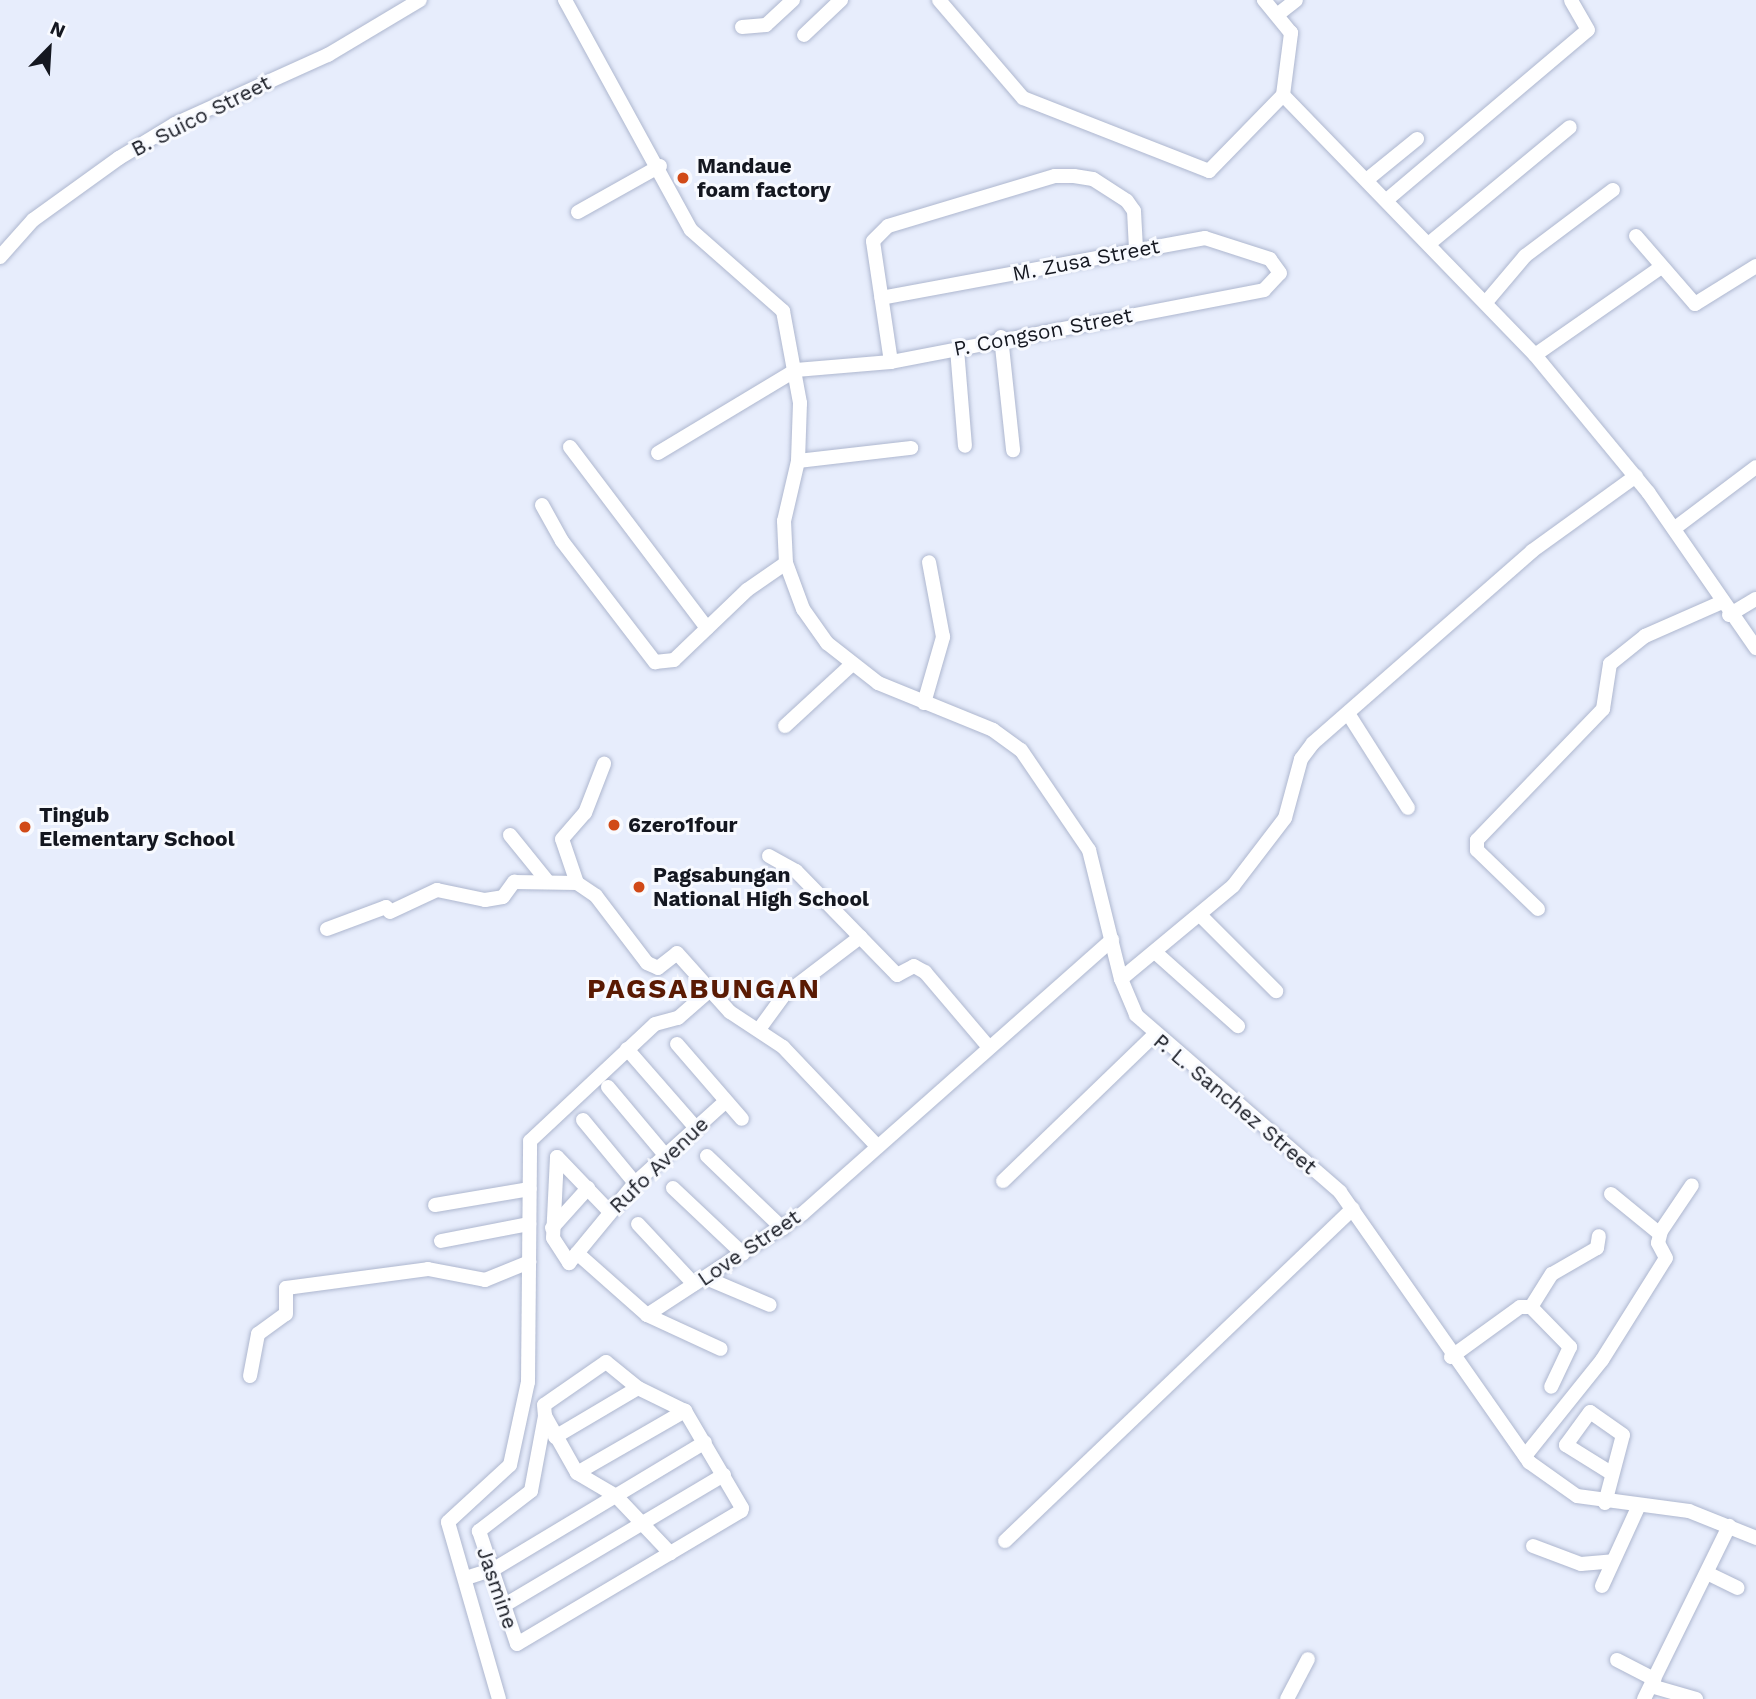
<!DOCTYPE html>
<html>
<head>
<meta charset="utf-8">
<style>
	body { margin:0 }
	#map { position:relative; width:1756px; height:1699px; overflow:hidden; background:#e7edfc; font-family:"Work Sans",sans-serif }
	div>[style] { position:absolute }
	.roads { filter:drop-shadow(0 0 2px #aeb7cf) drop-shadow(0 0 2px #aeb7cf) }
	.minor>* { height:14px; margin:-7px; padding:0 7px; transform-origin:7px; border-radius:7px; background:#fff }
	.dots>* { width:19px; height:19px; translate:-50% -50%; box-sizing:border-box; border:4px solid #f8faff; border-radius:50% }
	span { translate:-50% -50%; white-space:nowrap; text-align:center; line-height:1.15; -webkit-text-stroke:6px #f8faff; paint-order:stroke }
	.street-label { font-size:21px; color:#141720 }
	.poi-label { font-size:21px; color:#141720; font-weight:700 }
	.left { translate:0 -50%; text-align:left }
	.district-label { font-size:28px; color:#5a1a03; font-weight:700; letter-spacing:2px }
	.north { position:absolute; left:14px; top:14px; width:70px; height:70px; -webkit-text-stroke:5px #f8faff; paint-order:stroke; rotate:24deg; font-size:19px; font-weight:700; line-height:28px; text-align:center; color:#141720 }
	.north::after { content:''; display:block; margin:auto; width:24px; height:32px; background:#141720; clip-path:polygon(50% 0,100% 100%,50% 72%,0 100%) }
</style>
</head>
<body>
<div id="map">
	<div class="roads">
		<div class="minor">
			<div style="left:565px;top:0;width:262px;rotate:61.3deg"></div>
			<div style="left:691px;top:230px;width:123px;rotate:41.4deg"></div>
			<div style="left:783px;top:311px;width:94px;rotate:79.5deg"></div>
			<div style="left:800px;top:403px;width:58px;rotate:92deg"></div>
			<div style="left:798px;top:461px;width:62px;rotate:103.1deg"></div>
			<div style="left:784px;top:521px;width:42px;rotate:87.3deg"></div>
			<div style="left:786px;top:563px;width:49px;rotate:69.7deg"></div>
			<div style="left:803px;top:609px;width:42px;rotate:54.8deg"></div>
			<div style="left:827px;top:643px;width:65px;rotate:38.1deg"></div>
			<div style="left:878px;top:683px;width:124px;rotate:22.2deg"></div>
			<div style="left:993px;top:730px;width:34px;rotate:36deg"></div>
			<div style="left:1021px;top:750px;width:121px;rotate:55.8deg"></div>
			<div style="left:1089px;top:850px;width:133px;rotate:76.1deg"></div>
			<div style="left:1121px;top:979px;width:39px;rotate:67deg"></div>
			<div style="left:1136px;top:1015px;width:270px;rotate:40.9deg"></div>
			<div style="left:1340px;top:1192px;width:330px;rotate:55deg"></div>
			<div style="left:1529px;top:1462px;width:59px;rotate:35.3deg"></div>
			<div style="left:1577px;top:1496px;width:113px;rotate:7.6deg"></div>
			<div style="left:1689px;top:1511px;width:72px;rotate:21.9deg"></div>
			<div style="left:939px;top:0;width:129px;rotate:49.4deg"></div>
			<div style="left:1023px;top:98px;width:200px;rotate:21.4deg"></div>
			<div style="left:1209px;top:171px;width:106px;rotate:-45.8deg"></div>
			<div style="left:1283px;top:95px;width:63px;rotate:-82.6deg"></div>
			<div style="left:1291px;top:33px;width:43px;rotate:-129.3deg"></div>
			<div style="left:1277px;top:15px;width:24px;rotate:-38deg"></div>
			<div style="left:742px;top:27px;width:24px;rotate:-5deg"></div>
			<div style="left:766px;top:25px;width:37px;rotate:-43deg"></div>
			<div style="left:804px;top:35px;width:51px;rotate:-43.4deg"></div>
			<div style="left:1283px;top:95px;width:362px;rotate:45.9deg"></div>
			<div style="left:1535px;top:355px;width:178px;rotate:50.5deg"></div>
			<div style="left:1648px;top:492px;width:190px;rotate:55.3deg"></div>
			<div style="left:1369px;top:178px;width:62px;rotate:-39.1deg"></div>
			<div style="left:1389px;top:198px;width:260px;rotate:-40.2deg"></div>
			<div style="left:1588px;top:30px;width:34px;rotate:-120deg"></div>
			<div style="left:578px;top:212px;width:94px;rotate:-29.3deg"></div>
			<div style="left:1636px;top:236px;width:90px;rotate:49.1deg"></div>
			<div style="left:1695px;top:304px;width:72px;rotate:-31.9deg"></div>
			<div style="left:1431px;top:242px;width:180px;rotate:-39.6deg"></div>
			<div style="left:0;top:257px;width:50px;rotate:-48.3deg"></div>
			<div style="left:33px;top:220px;width:106px;rotate:-35.8deg"></div>
			<div style="left:119px;top:158px;width:66px;rotate:-31.3deg"></div>
			<div style="left:175px;top:124px;width:168px;rotate:-24.3deg"></div>
			<div style="left:328px;top:55px;width:107px;rotate:-30.9deg"></div>
			<div style="left:1487px;top:301px;width:59px;rotate:-49.8deg"></div>
			<div style="left:1525px;top:256px;width:110px;rotate:-36.9deg"></div>
			<div style="left:1001px;top:337px;width:114px;rotate:83.9deg"></div>
			<div style="left:957px;top:349px;width:97px;rotate:85.3deg"></div>
			<div style="left:1535px;top:355px;width:154px;rotate:-34.9deg"></div>
			<div style="left:891px;top:362px;width:122px;rotate:-98.5deg"></div>
			<div style="left:873px;top:241px;width:21px;rotate:-45deg"></div>
			<div style="left:888px;top:226px;width:174px;rotate:-16.7deg"></div>
			<div style="left:1055px;top:176px;width:19px"></div>
			<div style="left:1074px;top:176px;width:19px;rotate:9deg"></div>
			<div style="left:1093px;top:179px;width:40px;rotate:32.9deg"></div>
			<div style="left:1127px;top:201px;width:12px;rotate:55deg"></div>
			<div style="left:1134px;top:211px;width:39px;rotate:87deg"></div>
			<div style="left:570px;top:447px;width:227px;rotate:52.9deg"></div>
			<div style="left:658px;top:453px;width:161px;rotate:-31deg"></div>
			<div style="left:796px;top:370px;width:95px;rotate:-4.8deg"></div>
			<div style="left:891px;top:362px;width:380px;rotate:-10.9deg"></div>
			<div style="left:1264px;top:290px;width:23px;rotate:-47deg"></div>
			<div style="left:1280px;top:273px;width:17px;rotate:-126deg"></div>
			<div style="left:1270px;top:259px;width:68px;rotate:-162.1deg"></div>
			<div style="left:1205px;top:238px;width:329px;rotate:169.5deg"></div>
			<div style="left:798px;top:461px;width:114px;rotate:-6.6deg"></div>
			<div style="left:542px;top:505px;width:41px;rotate:60.9deg"></div>
			<div style="left:562px;top:541px;width:153px;rotate:52.5deg"></div>
			<div style="left:655px;top:662px;width:19px;rotate:-6deg"></div>
			<div style="left:674px;top:660px;width:101px;rotate:-43.8deg"></div>
			<div style="left:747px;top:590px;width:47px;rotate:-34.7deg"></div>
			<div style="left:1675px;top:528px;width:101px;rotate:-37deg"></div>
			<div style="left:1729px;top:615px;width:31px;rotate:-31deg"></div>
			<div style="left:924px;top:703px;width:69px;rotate:-73.9deg"></div>
			<div style="left:943px;top:637px;width:76px;rotate:-100.6deg"></div>
			<div style="left:1349px;top:715px;width:110px;rotate:57.6deg"></div>
			<div style="left:785px;top:726px;width:88px;rotate:-42.7deg"></div>
			<div style="left:510px;top:835px;width:60px;rotate:51deg"></div>
			<div style="left:769px;top:856px;width:31px;rotate:29deg"></div>
			<div style="left:796px;top:871px;width:145px;rotate:45.8deg"></div>
			<div style="left:897px;top:975px;width:19px;rotate:-28deg"></div>
			<div style="left:914px;top:966px;width:13px;rotate:29deg"></div>
			<div style="left:925px;top:972px;width:96px;rotate:49.7deg"></div>
			<div style="left:577px;top:883px;width:46px;rotate:-108.8deg"></div>
			<div style="left:562px;top:839px;width:35px;rotate:-49deg"></div>
			<div style="left:585px;top:813px;width:53px;rotate:-68.8deg"></div>
			<div style="left:1538px;top:909px;width:85px;rotate:-136deg"></div>
			<div style="left:1477px;top:850px;width:10px;rotate:-90deg"></div>
			<div style="left:1477px;top:840px;width:182px;rotate:-46.1deg"></div>
			<div style="left:1603px;top:709px;width:46px;rotate:-81.2deg"></div>
			<div style="left:1610px;top:664px;width:45px;rotate:-38.7deg"></div>
			<div style="left:1645px;top:636px;width:84px;rotate:-23.8deg"></div>
			<div style="left:1202px;top:917px;width:105px;rotate:45deg"></div>
			<div style="left:327px;top:929px;width:63px;rotate:-20.4deg"></div>
			<div style="left:386px;top:907px;width:6px;rotate:51deg"></div>
			<div style="left:390px;top:912px;width:52px;rotate:-25.1deg"></div>
			<div style="left:437px;top:890px;width:49px;rotate:11.8deg"></div>
			<div style="left:485px;top:900px;width:18px;rotate:-9deg"></div>
			<div style="left:503px;top:897px;width:19px;rotate:-54deg"></div>
			<div style="left:514px;top:882px;width:63px;rotate:0.9deg"></div>
			<div style="left:577px;top:883px;width:23px;rotate:34deg"></div>
			<div style="left:596px;top:896px;width:84px;rotate:52.7deg"></div>
			<div style="left:647px;top:963px;width:12px;rotate:24deg"></div>
			<div style="left:658px;top:968px;width:24px;rotate:-38deg"></div>
			<div style="left:677px;top:953px;width:79px;rotate:48.1deg"></div>
			<div style="left:730px;top:1012px;width:64px;rotate:33.4deg"></div>
			<div style="left:783px;top:1047px;width:135px;rotate:46.5deg"></div>
			<div style="left:1156px;top:953px;width:110px;rotate:41.7deg"></div>
			<div style="left:1121px;top:979px;width:146px;rotate:-39.7deg"></div>
			<div style="left:1233px;top:886px;width:86px;rotate:-52.6deg"></div>
			<div style="left:1285px;top:818px;width:61px;rotate:-74.8deg"></div>
			<div style="left:1301px;top:759px;width:20px;rotate:-53deg"></div>
			<div style="left:1313px;top:743px;width:291px;rotate:-41.2deg"></div>
			<div style="left:1532px;top:551px;width:128px;rotate:-35.8deg"></div>
			<div style="left:760px;top:1028px;width:41px;rotate:-54deg"></div>
			<div style="left:784px;top:995px;width:96px;rotate:-37.3deg"></div>
			<div style="left:677px;top:1044px;width:99px;rotate:49.1deg"></div>
			<div style="left:627px;top:1049px;width:103px;rotate:48.9deg"></div>
			<div style="left:608px;top:1087px;width:89px;rotate:50deg"></div>
			<div style="left:583px;top:1120px;width:82px;rotate:50.5deg"></div>
			<div style="left:707px;top:1156px;width:105px;rotate:43.8deg"></div>
			<div style="left:1003px;top:1181px;width:209px;rotate:-44deg"></div>
			<div style="left:673px;top:1188px;width:96px;rotate:43.3deg"></div>
			<div style="left:1611px;top:1194px;width:63px;rotate:39.2deg"></div>
			<div style="left:435px;top:1205px;width:96px;rotate:-9.6deg"></div>
			<div style="left:609px;top:1211px;width:75px;rotate:-133.9deg"></div>
			<div style="left:557px;top:1157px;width:81px;rotate:92.8deg"></div>
			<div style="left:553px;top:1238px;width:30px;rotate:57deg"></div>
			<div style="left:569px;top:1263px;width:104px;rotate:-50.5deg"></div>
			<div style="left:635px;top:1183px;width:121px;rotate:-42deg"></div>
			<div style="left:638px;top:1224px;width:82px;rotate:47deg"></div>
			<div style="left:552px;top:1228px;width:54px;rotate:-48deg"></div>
			<div style="left:441px;top:1241px;width:90px;rotate:-10.9deg"></div>
			<div style="left:577px;top:1253px;width:94px;rotate:41.5deg"></div>
			<div style="left:647px;top:1315px;width:81px;rotate:24.7deg"></div>
			<div style="left:706px;top:1278px;width:69px;rotate:22.9deg"></div>
			<div style="left:1531px;top:1307px;width:39px;rotate:-58deg"></div>
			<div style="left:1552px;top:1274px;width:52px;rotate:-30deg"></div>
			<div style="left:1597px;top:1248px;width:12px;rotate:-81deg"></div>
			<div style="left:647px;top:1315px;width:185px;rotate:-33.1deg"></div>
			<div style="left:802px;top:1214px;width:414px;rotate:-41.5deg"></div>
			<div style="left:1451px;top:1357px;width:85px;rotate:-35.9deg"></div>
			<div style="left:1520px;top:1307px;width:11px"></div>
			<div style="left:1531px;top:1307px;width:56px;rotate:45.7deg"></div>
			<div style="left:1570px;top:1347px;width:44px;rotate:115.4deg"></div>
			<div style="left:250px;top:1376px;width:43px;rotate:-79.2deg"></div>
			<div style="left:258px;top:1334px;width:34px;rotate:-36deg"></div>
			<div style="left:286px;top:1314px;width:26px;rotate:-90deg"></div>
			<div style="left:286px;top:1288px;width:143px;rotate:-7.6deg"></div>
			<div style="left:428px;top:1269px;width:58px;rotate:10.9deg"></div>
			<div style="left:485px;top:1280px;width:48px;rotate:-22.2deg"></div>
			<div style="left:545px;top:1416px;width:76px;rotate:100.6deg"></div>
			<div style="left:531px;top:1491px;width:66px;rotate:142.4deg"></div>
			<div style="left:479px;top:1531px;width:119px;rotate:71.4deg"></div>
			<div style="left:517px;top:1644px;width:261px;rotate:-30.7deg"></div>
			<div style="left:741px;top:1511px;width:3px;rotate:-72deg"></div>
			<div style="left:742px;top:1508px;width:113px;rotate:-120.4deg"></div>
			<div style="left:685px;top:1411px;width:52px;rotate:-153.9deg"></div>
			<div style="left:638px;top:1388px;width:41px;rotate:-140.9deg"></div>
			<div style="left:606px;top:1362px;width:75px;rotate:145.3deg"></div>
			<div style="left:544px;top:1405px;width:11px;rotate:85deg"></div>
			<div style="left:545px;top:1416px;width:65px;rotate:60.7deg"></div>
			<div style="left:577px;top:1473px;width:45px;rotate:30.5deg"></div>
			<div style="left:616px;top:1496px;width:79px;rotate:46.5deg"></div>
			<div style="left:555px;top:1437px;width:96px;rotate:-30.6deg"></div>
			<div style="left:1525px;top:1456px;width:123px;rotate:-51.3deg"></div>
			<div style="left:1602px;top:1360px;width:120px;rotate:-57.9deg"></div>
			<div style="left:1666px;top:1258px;width:17px;rotate:-118deg"></div>
			<div style="left:1658px;top:1243px;width:12px;rotate:-76deg"></div>
			<div style="left:1661px;top:1231px;width:55px;rotate:-56deg"></div>
			<div style="left:577px;top:1473px;width:125px;rotate:-29.9deg"></div>
			<div style="left:1605px;top:1503px;width:70px;rotate:-75.2deg"></div>
			<div style="left:1623px;top:1435px;width:40px;rotate:-145.1deg"></div>
			<div style="left:1590px;top:1412px;width:41px;rotate:126deg"></div>
			<div style="left:1566px;top:1445px;width:53px;rotate:31.9deg"></div>
			<div style="left:1005px;top:1541px;width:481px;rotate:-43.7deg"></div>
			<div style="left:1533px;top:1546px;width:51px;rotate:20.6deg"></div>
			<div style="left:1581px;top:1564px;width:32px;rotate:-5deg"></div>
			<div style="left:1707px;top:1573px;width:34px;rotate:26deg"></div>
			<div style="left:466px;top:1578px;width:29px;rotate:-18deg"></div>
			<div style="left:494px;top:1569px;width:246px;rotate:-31deg"></div>
			<div style="left:1602px;top:1586px;width:89px;rotate:-65.4deg"></div>
			<div style="left:503px;top:1606px;width:257px;rotate:-30.7deg"></div>
			<div style="left:1617px;top:1660px;width:42px;rotate:27.2deg"></div>
			<div style="left:1651px;top:1686px;width:47px;rotate:16.1deg"></div>
			<div style="left:499px;top:1699px;width:184px;rotate:-106.1deg"></div>
			<div style="left:448px;top:1522px;width:84px;rotate:-42.6deg"></div>
			<div style="left:510px;top:1465px;width:85px;rotate:-77.8deg"></div>
			<div style="left:528px;top:1382px;width:241px;rotate:-89.5deg"></div>
			<div style="left:530px;top:1141px;width:171px;rotate:-43.1deg"></div>
			<div style="left:655px;top:1024px;width:24px;rotate:-15deg"></div>
			<div style="left:678px;top:1018px;width:43px;rotate:-41.2deg"></div>
			<div style="left:1287px;top:1699px;width:45px;rotate:-62.3deg"></div>
			<div style="left:1644px;top:1699px;width:193px;rotate:-63.8deg"></div>
		</div>
	</div>
	<div class="dots">
		<div style="left:683px;top:178px;background:#d14a18"></div>
		<div style="left:614px;top:825px;background:#d14a18"></div>
		<div style="left:25px;top:827px;background:#d14a18"></div>
		<div style="left:639px;top:887px;background:#d14a18"></div>
	</div>
	<div class="street-label">
		<span style="left:201px;top:116px;rotate:-27deg">B. Suico Street</span>
		<span style="left:1086px;top:260px;rotate:-11deg">M. Zusa Street</span>
		<span style="left:1043px;top:332px;rotate:-11deg">P. Congson Street</span>
		<span style="left:1235px;top:1104px;rotate:40deg">P. L. Sanchez Street</span>
		<span style="left:659px;top:1165px;rotate:-44deg">Rufo Avenue</span>
		<span style="left:749px;top:1248px;rotate:-34deg">Love Street</span>
		<span style="left:497px;top:1588px;rotate:71deg">Jasmine</span>
	</div>
	<div class="poi-label">
		<span class="left" style="left:697px;top:178px">Mandaue<br>foam factory</span>
		<span class="left" style="left:39px;top:827px">Tingub<br>Elementary School</span>
		<span class="left" style="left:628px;top:825px">6zero1four</span>
		<span class="left" style="left:653px;top:887px">Pagsabungan<br>National High School</span>
	</div>
	<div class="district-label">
		<span style="left:704px;top:989px">PAGSABUNGAN</span>
	</div>
	<div class="north">N</div>
</div>
</body>
</html>
